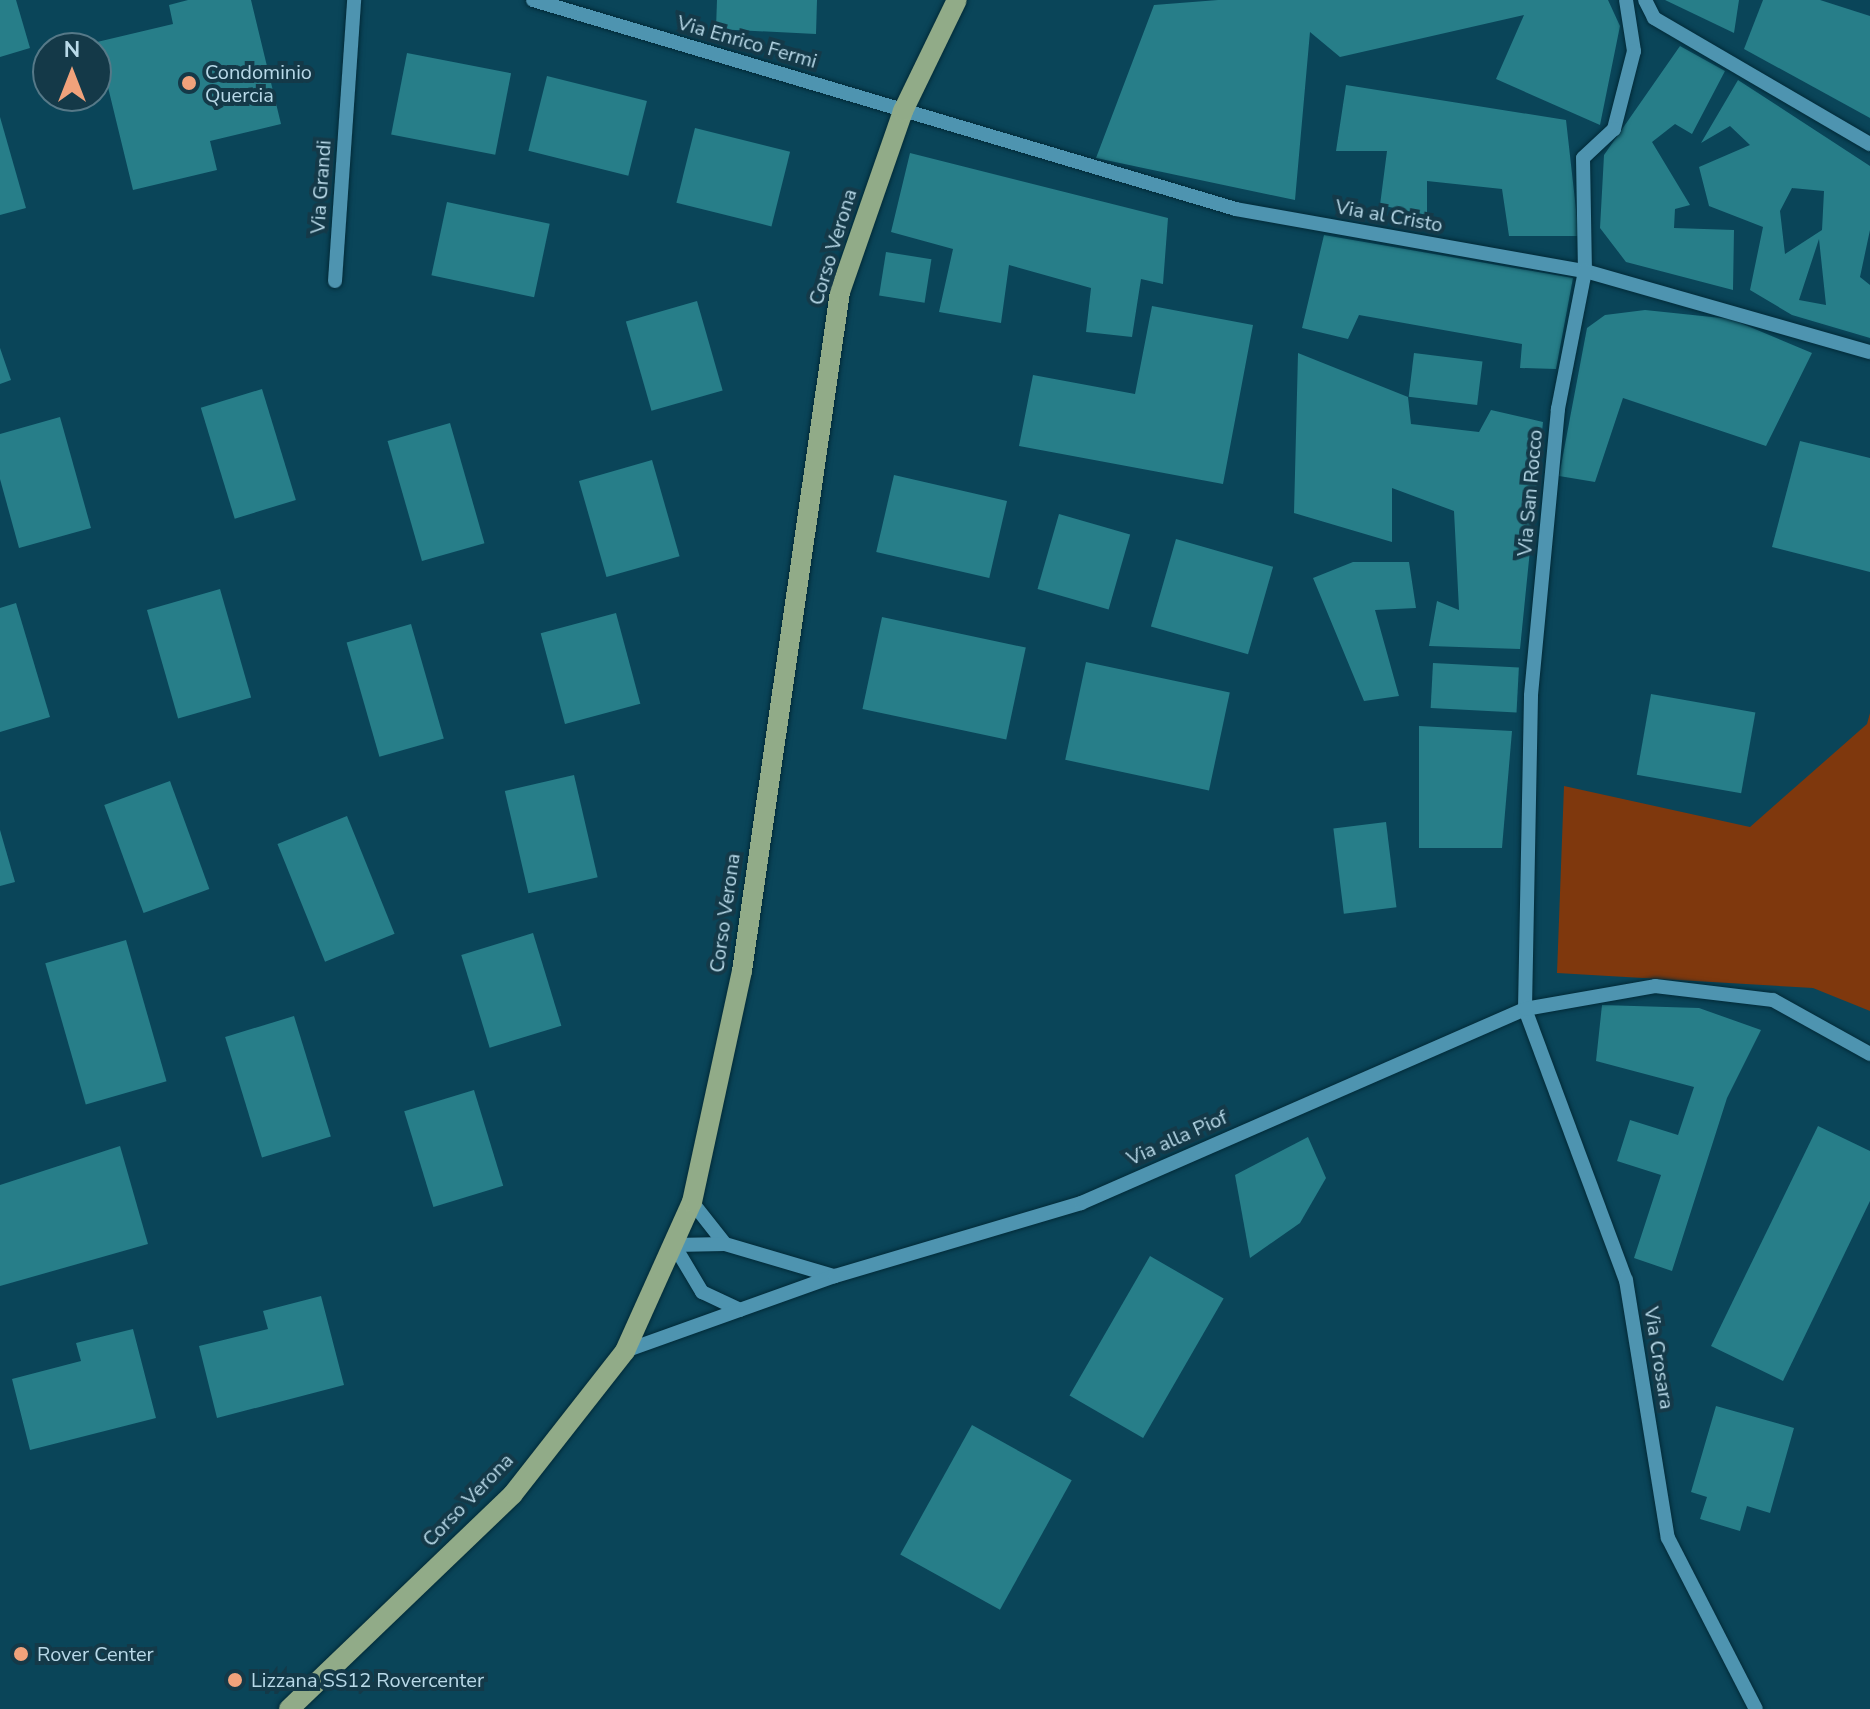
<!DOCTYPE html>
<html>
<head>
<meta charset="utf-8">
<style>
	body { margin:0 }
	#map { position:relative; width:1870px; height:1709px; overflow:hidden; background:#0a4559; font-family:"Nunito Sans",sans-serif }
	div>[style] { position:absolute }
	.green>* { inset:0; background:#7f380d }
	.building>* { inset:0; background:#277e89; transform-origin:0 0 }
	.roads { filter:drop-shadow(0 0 2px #022a38) drop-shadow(0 0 2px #022a38) }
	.minor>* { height:14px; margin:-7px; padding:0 7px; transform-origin:7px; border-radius:7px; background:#4e94b0 }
	.major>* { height:20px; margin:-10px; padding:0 10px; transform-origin:10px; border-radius:10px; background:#91ab88 }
	.dots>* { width:22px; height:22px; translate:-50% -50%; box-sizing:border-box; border:4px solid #143948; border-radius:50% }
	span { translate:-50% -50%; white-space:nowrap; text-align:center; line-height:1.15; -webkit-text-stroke:8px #143948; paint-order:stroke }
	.street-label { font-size:20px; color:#b8d9e8 }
	.poi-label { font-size:20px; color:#b8d9e8 }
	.left { translate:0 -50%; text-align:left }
	.north { position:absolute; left:32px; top:32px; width:80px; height:80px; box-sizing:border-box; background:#143948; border:2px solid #567988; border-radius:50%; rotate:0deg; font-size:22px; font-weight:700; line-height:32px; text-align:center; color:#b8d9e8 }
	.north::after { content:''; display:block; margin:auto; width:28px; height:36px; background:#f1a27b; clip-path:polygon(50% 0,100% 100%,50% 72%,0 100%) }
</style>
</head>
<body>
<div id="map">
	<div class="green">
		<div style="clip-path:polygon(1870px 713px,1870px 1011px,1813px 988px,1557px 973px,1564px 786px,1750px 827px,1867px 724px)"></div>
	</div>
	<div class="building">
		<div style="clip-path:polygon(0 0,16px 0,30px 48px,0 57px)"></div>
		<div style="clip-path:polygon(188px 0,251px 0,281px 124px,210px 141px,217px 170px,133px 190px,97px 42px,173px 24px,169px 5px)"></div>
		<div style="clip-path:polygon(717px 0,817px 0,816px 34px,716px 29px)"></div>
		<div style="clip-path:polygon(1218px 0,1608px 0,1620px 26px,1600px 125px,1496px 79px,1524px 15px,1340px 57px,1310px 32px,1295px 200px,1096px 158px,1154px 5px)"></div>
		<div style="clip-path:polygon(1665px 0,1739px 0,1734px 33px)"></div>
		<div style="clip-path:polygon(1763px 0,1820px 0,1870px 16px,1870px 118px,1744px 49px)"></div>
		<div style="clip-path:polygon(1680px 46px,1725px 71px,1692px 134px,1675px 124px,1652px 142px,1690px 205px,1675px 209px,1674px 228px,1734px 230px,1733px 290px,1626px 262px,1600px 228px,1604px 155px)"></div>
		<div style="left:407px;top:53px;width:106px;height:83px;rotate:11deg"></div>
		<div style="left:547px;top:76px;width:103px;height:77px;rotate:14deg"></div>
		<div style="clip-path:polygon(evenodd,1738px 80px,1870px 166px,1870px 230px,1860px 277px,1870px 285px,1870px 338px,1792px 315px,1750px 290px,1763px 227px,1709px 206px,1699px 167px,1750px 145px,1730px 126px,1701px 143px,1738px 80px,1792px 188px,1824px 191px,1822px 230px,1785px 254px,1780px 211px,1792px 188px,1738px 80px,1819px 239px,1826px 305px,1799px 300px,1819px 239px)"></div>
		<div style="clip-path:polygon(1346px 85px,1566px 120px,1579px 236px,1509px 236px,1502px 189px,1427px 181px,1427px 215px,1380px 205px,1387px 151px,1336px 151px)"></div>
		<div style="clip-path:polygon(0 117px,26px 208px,0 215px)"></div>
		<div style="left:695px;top:128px;width:98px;height:77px;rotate:14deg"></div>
		<div style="clip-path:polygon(910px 153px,1168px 218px,1163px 284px,1141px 279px,1132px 337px,1086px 332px,1091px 288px,1009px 265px,1001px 323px,939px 312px,953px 249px,891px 232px)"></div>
		<div style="left:447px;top:202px;width:105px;height:75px;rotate:12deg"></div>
		<div style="clip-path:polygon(1324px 235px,1573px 278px,1556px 369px,1520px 368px,1522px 344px,1359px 315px,1348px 339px,1302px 328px)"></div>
		<div style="left:886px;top:252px;width:46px;height:44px;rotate:9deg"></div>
		<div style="left:697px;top:301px;width:93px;height:74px;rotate:74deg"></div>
		<div style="clip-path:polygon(1152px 306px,1253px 325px,1223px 484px,1019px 446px,1033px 375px,1135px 394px)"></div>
		<div style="clip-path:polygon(1645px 310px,1731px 319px,1812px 353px,1766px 446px,1623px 398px,1595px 482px,1559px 476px,1587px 328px,1605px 315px)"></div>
		<div style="clip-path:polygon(0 348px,11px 380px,0 384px)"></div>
		<div style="clip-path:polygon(1298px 353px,1408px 397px,1411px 424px,1479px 432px,1491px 410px,1543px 422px,1520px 649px,1429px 646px,1437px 601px,1459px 610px,1454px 511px,1392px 488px,1392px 542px,1294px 513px)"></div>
		<div style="left:1414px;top:353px;width:69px;height:44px;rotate:7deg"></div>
		<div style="left:262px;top:389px;width:116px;height:64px;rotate:73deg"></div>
		<div style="clip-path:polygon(60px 417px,91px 528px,19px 548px,0 479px,0 434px)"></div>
		<div style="left:450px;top:423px;width:125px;height:65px;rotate:74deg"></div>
		<div style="clip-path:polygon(1800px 441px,1870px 458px,1870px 572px,1772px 547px)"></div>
		<div style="left:652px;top:460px;width:100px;height:76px;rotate:74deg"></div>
		<div style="left:894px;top:475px;width:116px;height:79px;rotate:13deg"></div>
		<div style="left:1059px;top:514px;width:74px;height:78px;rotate:16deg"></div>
		<div style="left:1176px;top:539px;width:101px;height:91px;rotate:16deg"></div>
		<div style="clip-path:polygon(1353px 562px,1409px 562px,1416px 608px,1375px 610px,1399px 696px,1364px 701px,1313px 578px)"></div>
		<div style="left:220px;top:589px;width:113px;height:76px;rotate:74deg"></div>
		<div style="clip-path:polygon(16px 603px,50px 717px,0 732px,0 608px)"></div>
		<div style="left:616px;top:613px;width:94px;height:78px;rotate:75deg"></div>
		<div style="left:882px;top:617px;width:147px;height:94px;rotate:12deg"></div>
		<div style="left:411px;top:624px;width:119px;height:67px;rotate:74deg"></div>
		<div style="left:1086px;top:662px;width:147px;height:100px;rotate:12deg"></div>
		<div style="left:1433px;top:663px;width:86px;height:45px;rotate:3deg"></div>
		<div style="left:1651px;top:694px;width:106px;height:82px;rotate:10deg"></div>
		<div style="clip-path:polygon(1419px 726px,1512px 731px,1502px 848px,1419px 848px)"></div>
		<div style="left:574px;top:775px;width:105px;height:71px;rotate:77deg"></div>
		<div style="left:170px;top:781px;width:115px;height:70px;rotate:70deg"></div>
		<div style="left:347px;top:816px;width:127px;height:75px;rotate:68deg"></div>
		<div style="left:1386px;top:822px;width:86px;height:53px;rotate:83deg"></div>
		<div style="clip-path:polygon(0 830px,15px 882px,0 886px)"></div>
		<div style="left:533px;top:933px;width:97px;height:75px;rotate:73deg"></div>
		<div style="left:126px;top:940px;width:147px;height:84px;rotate:74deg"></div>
		<div style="clip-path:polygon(1602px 1005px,1699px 1008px,1761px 1030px,1727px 1098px,1672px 1271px,1634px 1258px,1661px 1175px,1617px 1161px,1630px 1120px,1678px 1135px,1694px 1087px,1596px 1061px)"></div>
		<div style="left:294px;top:1016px;width:126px;height:72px;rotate:73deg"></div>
		<div style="left:474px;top:1090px;width:100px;height:73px;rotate:73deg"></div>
		<div style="clip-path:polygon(1818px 1126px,1870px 1151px,1870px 1201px,1783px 1381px,1711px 1346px)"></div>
		<div style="clip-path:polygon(1308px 1137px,1326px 1178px,1300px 1223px,1250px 1258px,1235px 1175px)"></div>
		<div style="clip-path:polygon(120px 1146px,148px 1244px,0 1286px,0 1185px)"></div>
		<div style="left:1150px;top:1256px;width:85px;height:161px;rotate:30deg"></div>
		<div style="clip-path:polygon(321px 1296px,344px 1385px,217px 1418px,199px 1346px,268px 1329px,263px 1311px)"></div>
		<div style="clip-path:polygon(133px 1329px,156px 1418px,30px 1450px,12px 1379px,81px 1361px,76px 1343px)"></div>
		<div style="clip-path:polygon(1716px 1406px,1794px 1428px,1770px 1513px,1747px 1506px,1740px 1531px,1700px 1519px,1707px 1497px,1691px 1492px)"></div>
		<div style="left:972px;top:1425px;width:114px;height:148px;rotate:29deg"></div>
	</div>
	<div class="roads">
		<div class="minor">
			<div style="left:533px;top:0;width:733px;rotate:16.56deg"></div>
			<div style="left:1236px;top:209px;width:354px;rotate:10.1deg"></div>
			<div style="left:1585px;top:271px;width:296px;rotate:15.9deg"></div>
			<div style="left:1626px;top:0;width:52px;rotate:81.1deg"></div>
			<div style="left:1634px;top:51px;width:81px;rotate:104.4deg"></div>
			<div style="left:1614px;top:129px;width:42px;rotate:136.9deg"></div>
			<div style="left:1583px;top:158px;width:113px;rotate:89deg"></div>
			<div style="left:1585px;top:271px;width:141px;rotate:101.1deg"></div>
			<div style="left:1558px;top:409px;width:288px;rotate:95.4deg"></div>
			<div style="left:1531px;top:696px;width:313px;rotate:91.1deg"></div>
			<div style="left:1525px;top:1009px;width:289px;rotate:69.6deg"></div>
			<div style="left:1626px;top:1280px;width:261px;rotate:80.8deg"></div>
			<div style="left:1668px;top:1538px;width:192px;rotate:62.8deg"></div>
			<div style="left:1645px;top:0;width:20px;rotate:63deg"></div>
			<div style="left:1654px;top:18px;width:250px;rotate:30.3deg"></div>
			<div style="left:335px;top:281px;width:282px;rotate:-86.1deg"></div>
			<div style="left:692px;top:1202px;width:53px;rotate:51.8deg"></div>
			<div style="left:725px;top:1244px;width:114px;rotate:16.4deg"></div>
			<div style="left:725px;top:1244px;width:51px;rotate:178.9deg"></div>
			<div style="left:674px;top:1245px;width:55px;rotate:59.2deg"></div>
			<div style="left:702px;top:1292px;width:42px;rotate:25.3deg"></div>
			<div style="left:625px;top:1351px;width:223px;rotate:-19.7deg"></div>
			<div style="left:835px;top:1276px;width:257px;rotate:-16.5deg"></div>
			<div style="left:1081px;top:1203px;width:485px;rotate:-23.6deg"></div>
			<div style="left:1525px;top:1009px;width:132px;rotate:-10deg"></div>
			<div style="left:1655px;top:986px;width:119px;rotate:6.8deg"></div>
			<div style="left:1773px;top:1000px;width:111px;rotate:29.1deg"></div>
		</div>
		<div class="major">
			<div style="left:289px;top:1709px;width:310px;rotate:-43.8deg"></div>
			<div style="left:513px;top:1494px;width:182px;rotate:-51.9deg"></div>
			<div style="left:625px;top:1351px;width:163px;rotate:-65.8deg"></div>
			<div style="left:692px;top:1202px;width:236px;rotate:-77.8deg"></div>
			<div style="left:742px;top:971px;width:686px;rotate:-81.79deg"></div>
			<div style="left:840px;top:292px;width:192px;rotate:-70.8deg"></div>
			<div style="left:903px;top:111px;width:123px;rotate:-64.1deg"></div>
		</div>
	</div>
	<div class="dots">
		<div style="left:189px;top:83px;background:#f1a27b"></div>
		<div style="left:21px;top:1654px;background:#f1a27b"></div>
		<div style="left:235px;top:1680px;background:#f1a27b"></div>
	</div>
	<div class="street-label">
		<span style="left:747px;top:42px;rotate:16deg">Via Enrico Fermi</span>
		<span style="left:321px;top:187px;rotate:-86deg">Via Grandi</span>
		<span style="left:1389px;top:216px;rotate:10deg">Via al Cristo</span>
		<span style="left:833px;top:247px;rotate:-73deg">Corso Verona</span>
		<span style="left:1530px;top:493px;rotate:-85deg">Via San Rocco</span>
		<span style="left:725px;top:913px;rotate:-82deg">Corso Verona</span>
		<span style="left:1177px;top:1138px;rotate:-24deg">Via alla Piof</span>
		<span style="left:1659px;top:1358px;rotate:81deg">Via Crosara</span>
		<span style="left:468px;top:1500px;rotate:-46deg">Corso Verona</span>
	</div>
	<div class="poi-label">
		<span class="left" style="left:205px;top:84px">Condominio<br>Quercia</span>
		<span class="left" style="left:37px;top:1654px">Rover Center</span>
		<span class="left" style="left:251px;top:1680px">Lizzana SS12 Rovercenter</span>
	</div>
	<div class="north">N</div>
</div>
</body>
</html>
